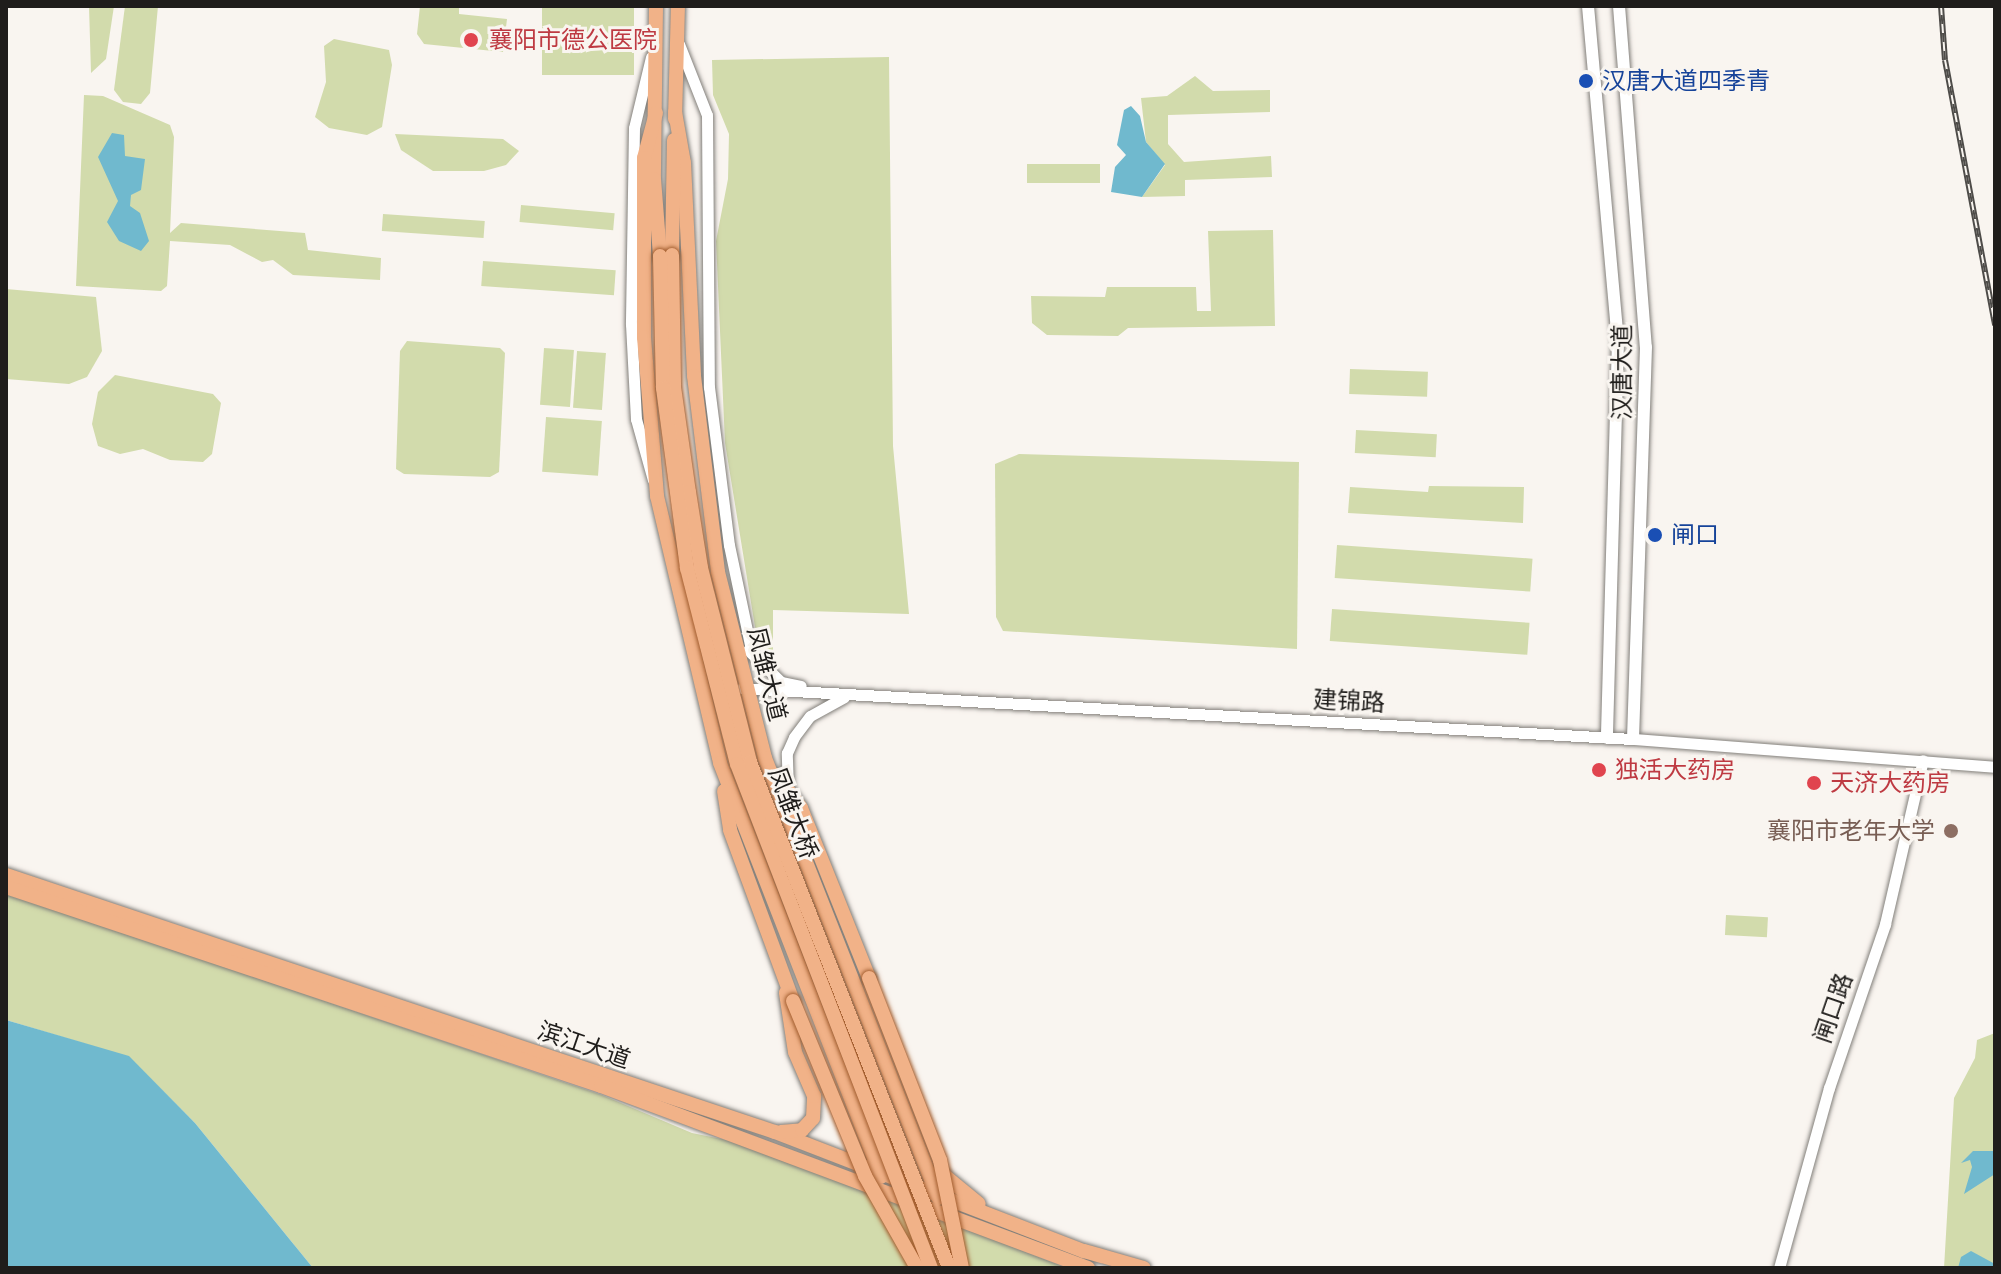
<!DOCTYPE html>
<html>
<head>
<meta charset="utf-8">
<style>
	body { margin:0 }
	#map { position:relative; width:2001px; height:1274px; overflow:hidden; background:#f9f5f0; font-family:Ubuntu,"Noto Sans SC",sans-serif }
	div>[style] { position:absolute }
	.green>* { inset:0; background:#d2dbac; transform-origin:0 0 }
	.water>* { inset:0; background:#70b9ce }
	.roads { filter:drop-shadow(0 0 2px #827f7a) drop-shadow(0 0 2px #827f7a) }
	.tertiary>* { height:11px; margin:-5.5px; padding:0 5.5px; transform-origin:5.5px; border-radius:5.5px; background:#fff }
	.secondary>* { height:12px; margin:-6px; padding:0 6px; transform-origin:6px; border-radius:6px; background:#fff }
	.primary>* { height:14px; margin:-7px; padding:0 7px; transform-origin:7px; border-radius:7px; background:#f1b288 }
	.rail>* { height:6px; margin-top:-3px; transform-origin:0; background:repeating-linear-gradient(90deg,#f9f5f0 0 9px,#4e4c49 0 18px); box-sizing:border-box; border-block:2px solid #4e4c49 }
	.bridges { filter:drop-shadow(0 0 2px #a25d2e) drop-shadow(0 0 2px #a25d2e) }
	.primary-bridge>* { height:14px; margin:-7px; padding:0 7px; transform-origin:7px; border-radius:7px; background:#f1b288 }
	.dots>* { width:22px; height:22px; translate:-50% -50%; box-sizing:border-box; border:4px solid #f9f5f0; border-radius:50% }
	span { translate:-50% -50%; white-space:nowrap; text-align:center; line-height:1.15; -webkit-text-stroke:6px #f9f5f0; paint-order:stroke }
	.health-label { font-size:24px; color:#be3a42 }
	.left { translate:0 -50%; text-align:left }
	.transit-label { font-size:24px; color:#164399 }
	.street-label { font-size:24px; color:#1f1d1b }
	.education-label { font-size:24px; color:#785e54 }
	.right { translate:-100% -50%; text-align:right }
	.frame { position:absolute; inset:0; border:8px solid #1f1d1b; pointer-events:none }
</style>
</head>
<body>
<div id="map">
	<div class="green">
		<div style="clip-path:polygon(89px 6px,114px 6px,106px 59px,91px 73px)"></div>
		<div style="clip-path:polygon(125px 6px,158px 6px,150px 93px,141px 104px,123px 102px,114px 90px)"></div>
		<div style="clip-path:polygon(420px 6px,459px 6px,459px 14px,507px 19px,503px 52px,424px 44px,417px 34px)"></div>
		<div style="left:542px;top:6px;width:92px;height:69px"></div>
		<div style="clip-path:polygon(334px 39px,389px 50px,392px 65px,382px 127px,367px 135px,329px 128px,315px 117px,326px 82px,324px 46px)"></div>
		<div style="clip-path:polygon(889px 57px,893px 446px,909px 614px,773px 610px,773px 662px,755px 627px,725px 443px,716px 241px,728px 179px,729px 134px,713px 95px,712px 60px)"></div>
		<div style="clip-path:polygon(1195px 76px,1213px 91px,1270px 90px,1270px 112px,1168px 115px,1168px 144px,1184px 162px,1271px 156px,1272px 177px,1185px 180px,1185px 196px,1142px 197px,1165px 165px,1146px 142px,1141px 98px,1167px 96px)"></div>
		<div style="clip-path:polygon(84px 95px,103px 96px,170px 125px,174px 137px,170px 233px,181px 223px,305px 233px,308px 250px,381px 258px,380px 280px,293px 275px,273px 260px,262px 262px,230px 245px,170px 241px,167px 286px,161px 291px,76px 286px)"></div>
		<div style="clip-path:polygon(395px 134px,503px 139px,519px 151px,506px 165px,484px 171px,433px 171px,401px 150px)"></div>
		<div style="left:1100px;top:164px;width:19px;height:73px;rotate:90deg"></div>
		<div style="left:521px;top:205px;width:94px;height:17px;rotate:5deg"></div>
		<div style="left:383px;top:214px;width:102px;height:17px;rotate:4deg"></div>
		<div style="clip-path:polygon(1273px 230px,1275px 326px,1128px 328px,1118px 336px,1047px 335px,1032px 323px,1031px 296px,1105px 297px,1107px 287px,1196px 287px,1197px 311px,1211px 311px,1208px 231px)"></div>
		<div style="left:483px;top:261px;width:133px;height:25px;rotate:4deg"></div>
		<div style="clip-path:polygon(6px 289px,96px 297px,102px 351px,87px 377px,69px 384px,6px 379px)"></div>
		<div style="clip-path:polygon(407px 341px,500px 348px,505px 353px,499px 472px,490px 477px,404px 474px,396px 469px,400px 351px)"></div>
		<div style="left:544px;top:348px;width:30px;height:57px;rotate:4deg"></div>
		<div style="left:577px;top:351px;width:29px;height:57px;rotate:4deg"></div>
		<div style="left:1350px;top:369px;width:78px;height:25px;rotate:2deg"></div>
		<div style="clip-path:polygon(115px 375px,213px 394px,221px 403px,212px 454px,203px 462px,170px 460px,143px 449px,120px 454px,98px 446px,92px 424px,98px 392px)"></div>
		<div style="left:546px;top:417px;width:56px;height:55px;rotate:4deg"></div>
		<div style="left:1356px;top:430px;width:81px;height:23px;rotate:3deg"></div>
		<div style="clip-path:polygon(1019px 454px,1299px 462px,1297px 649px,1003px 631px,996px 617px,995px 464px)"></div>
		<div style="clip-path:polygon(1429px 486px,1524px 487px,1523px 523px,1348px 513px,1350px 487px,1428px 492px)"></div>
		<div style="left:1337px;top:545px;width:196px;height:33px;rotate:4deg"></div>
		<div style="left:1332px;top:609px;width:198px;height:32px;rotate:4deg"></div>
		<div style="clip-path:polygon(6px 893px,602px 1095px,692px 1133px,751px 1145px,1067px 1268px,313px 1268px,195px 1123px,129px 1057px,6px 1020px)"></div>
		<div style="left:1726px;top:915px;width:42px;height:20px;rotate:3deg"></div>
		<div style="clip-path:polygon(1995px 1033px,1995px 1268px,1944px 1268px,1954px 1098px,1975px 1058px,1977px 1040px)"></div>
	</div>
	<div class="water">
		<div style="clip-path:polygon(1131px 106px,1140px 116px,1146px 142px,1165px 164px,1142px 197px,1111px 192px,1115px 167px,1126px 155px,1117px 145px,1124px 110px)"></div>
		<div style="clip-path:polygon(112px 133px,124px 135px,125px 156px,145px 159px,141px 190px,131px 195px,130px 206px,140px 213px,149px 241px,141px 251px,119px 241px,107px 222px,118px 201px,98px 157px)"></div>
		<div style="clip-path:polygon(6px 1020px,129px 1056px,195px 1123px,313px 1268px,6px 1268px)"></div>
		<div style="clip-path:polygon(1973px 1151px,1995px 1151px,1995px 1174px,1964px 1194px,1972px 1167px,1970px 1160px,1961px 1163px)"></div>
		<div style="clip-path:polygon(1971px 1251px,1995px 1264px,1995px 1268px,1958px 1268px,1961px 1257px)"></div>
	</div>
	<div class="roads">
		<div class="tertiary">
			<div style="left:679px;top:44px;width:76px;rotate:68.5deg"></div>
			<div style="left:707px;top:115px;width:272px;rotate:89.6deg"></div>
			<div style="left:709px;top:387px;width:159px;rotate:82.8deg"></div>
			<div style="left:729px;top:545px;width:111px;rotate:78.1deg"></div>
			<div style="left:651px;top:57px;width:73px;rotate:103.5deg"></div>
			<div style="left:634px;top:128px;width:196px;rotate:90.9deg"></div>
			<div style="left:631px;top:324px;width:95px;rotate:87deg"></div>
			<div style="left:636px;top:419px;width:63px;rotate:74.4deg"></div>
			<div style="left:748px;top:650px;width:46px;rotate:44.1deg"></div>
			<div style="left:781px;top:682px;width:20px;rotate:11deg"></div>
			<div style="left:742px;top:688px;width:892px;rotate:3.28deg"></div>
			<div style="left:1633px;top:739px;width:363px;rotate:4.4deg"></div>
			<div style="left:788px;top:789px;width:36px;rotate:-92deg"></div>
			<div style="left:787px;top:753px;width:17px;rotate:-66deg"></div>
			<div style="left:794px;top:737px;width:26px;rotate:-53deg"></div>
			<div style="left:810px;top:716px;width:39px;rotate:-29deg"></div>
			<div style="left:1779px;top:1268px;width:187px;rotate:-74.5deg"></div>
			<div style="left:1829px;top:1088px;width:173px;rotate:-71.1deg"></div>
			<div style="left:1885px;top:924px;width:168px;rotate:-77deg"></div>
		</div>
		<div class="secondary">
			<div style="left:1588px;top:6px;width:335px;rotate:84.9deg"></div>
			<div style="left:1618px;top:340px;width:398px;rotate:91.6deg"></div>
			<div style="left:1619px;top:6px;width:342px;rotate:85.5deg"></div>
			<div style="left:1646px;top:347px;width:392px;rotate:91.9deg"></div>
		</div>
		<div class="primary">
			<div style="left:656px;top:6px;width:173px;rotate:90.7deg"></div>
			<div style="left:654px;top:179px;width:77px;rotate:85.5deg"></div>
			<div style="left:675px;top:112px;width:52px;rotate:80deg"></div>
			<div style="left:684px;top:163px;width:213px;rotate:87.3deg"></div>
			<div style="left:694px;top:376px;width:197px;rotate:83deg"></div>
			<div style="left:718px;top:572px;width:192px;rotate:75.8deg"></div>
			<div style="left:765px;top:758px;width:473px;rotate:68.5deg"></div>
			<div style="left:656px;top:113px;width:47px;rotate:104.9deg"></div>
			<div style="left:644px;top:158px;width:179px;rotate:90deg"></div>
			<div style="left:644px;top:337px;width:160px;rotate:85.3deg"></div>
			<div style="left:657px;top:496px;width:274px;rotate:76.7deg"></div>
			<div style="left:720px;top:763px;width:444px;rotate:68.7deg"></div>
			<div style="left:675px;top:119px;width:113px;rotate:-88.5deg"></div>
			<div style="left:672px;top:255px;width:115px;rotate:-89deg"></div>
			<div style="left:777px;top:775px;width:41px;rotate:54deg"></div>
			<div style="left:801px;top:808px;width:183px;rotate:68.2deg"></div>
			<div style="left:724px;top:791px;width:39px;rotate:81deg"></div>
			<div style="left:730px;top:830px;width:182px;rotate:69.8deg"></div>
			<div style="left:6px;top:875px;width:811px;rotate:18.48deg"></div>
			<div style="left:775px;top:1132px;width:331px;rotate:21.1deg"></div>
			<div style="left:1084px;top:1251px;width:62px;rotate:15.8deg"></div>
			<div style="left:6px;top:887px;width:627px;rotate:18.49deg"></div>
			<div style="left:601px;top:1086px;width:520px;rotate:20.49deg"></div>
			<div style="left:781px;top:1132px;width:21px;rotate:-5deg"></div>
			<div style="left:802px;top:1130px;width:16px;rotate:-47deg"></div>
			<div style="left:813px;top:1118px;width:22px;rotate:-87deg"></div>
			<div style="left:814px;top:1096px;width:48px;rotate:-113.4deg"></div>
			<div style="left:795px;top:1052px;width:60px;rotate:-98.7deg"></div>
			<div style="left:940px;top:1172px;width:50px;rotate:39.4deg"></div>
		</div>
	</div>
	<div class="rail">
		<div style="left:1941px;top:6px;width:54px;rotate:85.8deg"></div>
		<div style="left:1945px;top:60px;width:270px;rotate:79.3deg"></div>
	</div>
	<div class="bridges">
		<div class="primary-bridge">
			<div style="left:672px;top:255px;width:132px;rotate:89.1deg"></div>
			<div style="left:674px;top:387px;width:106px;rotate:81.9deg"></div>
			<div style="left:689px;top:492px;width:77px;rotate:81deg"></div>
			<div style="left:701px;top:568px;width:200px;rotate:75.8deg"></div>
			<div style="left:750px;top:762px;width:544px;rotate:68.53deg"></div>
			<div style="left:660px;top:256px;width:132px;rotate:88.7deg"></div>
			<div style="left:663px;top:388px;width:182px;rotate:82.4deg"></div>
			<div style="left:687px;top:568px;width:202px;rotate:75.7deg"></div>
			<div style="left:737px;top:764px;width:540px;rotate:68.95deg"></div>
			<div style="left:869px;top:978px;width:195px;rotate:68.7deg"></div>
			<div style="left:940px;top:1160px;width:110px;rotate:78.5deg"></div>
			<div style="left:793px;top:1001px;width:189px;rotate:67.6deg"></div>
			<div style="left:865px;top:1176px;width:106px;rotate:60.5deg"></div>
		</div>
	</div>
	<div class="dots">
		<div style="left:471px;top:40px;background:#e0444e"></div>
		<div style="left:1586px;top:81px;background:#1a4fb4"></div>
		<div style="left:1655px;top:535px;background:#1a4fb4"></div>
		<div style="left:1599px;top:770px;background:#e0444e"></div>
		<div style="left:1814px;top:783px;background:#e0444e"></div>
		<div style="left:1951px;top:831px;background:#8d6e63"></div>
	</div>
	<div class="health-label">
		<span class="left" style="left:489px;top:40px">襄阳市德公医院</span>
		<span class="left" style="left:1615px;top:770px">独活大药房</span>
		<span class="left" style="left:1830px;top:783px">天济大药房</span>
	</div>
	<div class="transit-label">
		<span class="left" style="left:1602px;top:81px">汉唐大道四季青</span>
		<span class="left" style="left:1671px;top:535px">闸口</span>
	</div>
	<div class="street-label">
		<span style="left:1622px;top:372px;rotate:-90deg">汉唐大道</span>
		<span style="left:767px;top:674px;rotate:76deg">凤雏大道</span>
		<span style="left:1349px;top:701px;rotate:3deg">建锦路</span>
		<span style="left:793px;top:813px;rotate:69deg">凤雏大桥</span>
		<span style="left:1833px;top:1008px;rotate:-71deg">闸口路</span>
		<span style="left:584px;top:1045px;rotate:19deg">滨江大道</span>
	</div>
	<div class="education-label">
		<span class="right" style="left:1935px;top:831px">襄阳市老年大学</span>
	</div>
	<div class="frame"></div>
</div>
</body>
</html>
